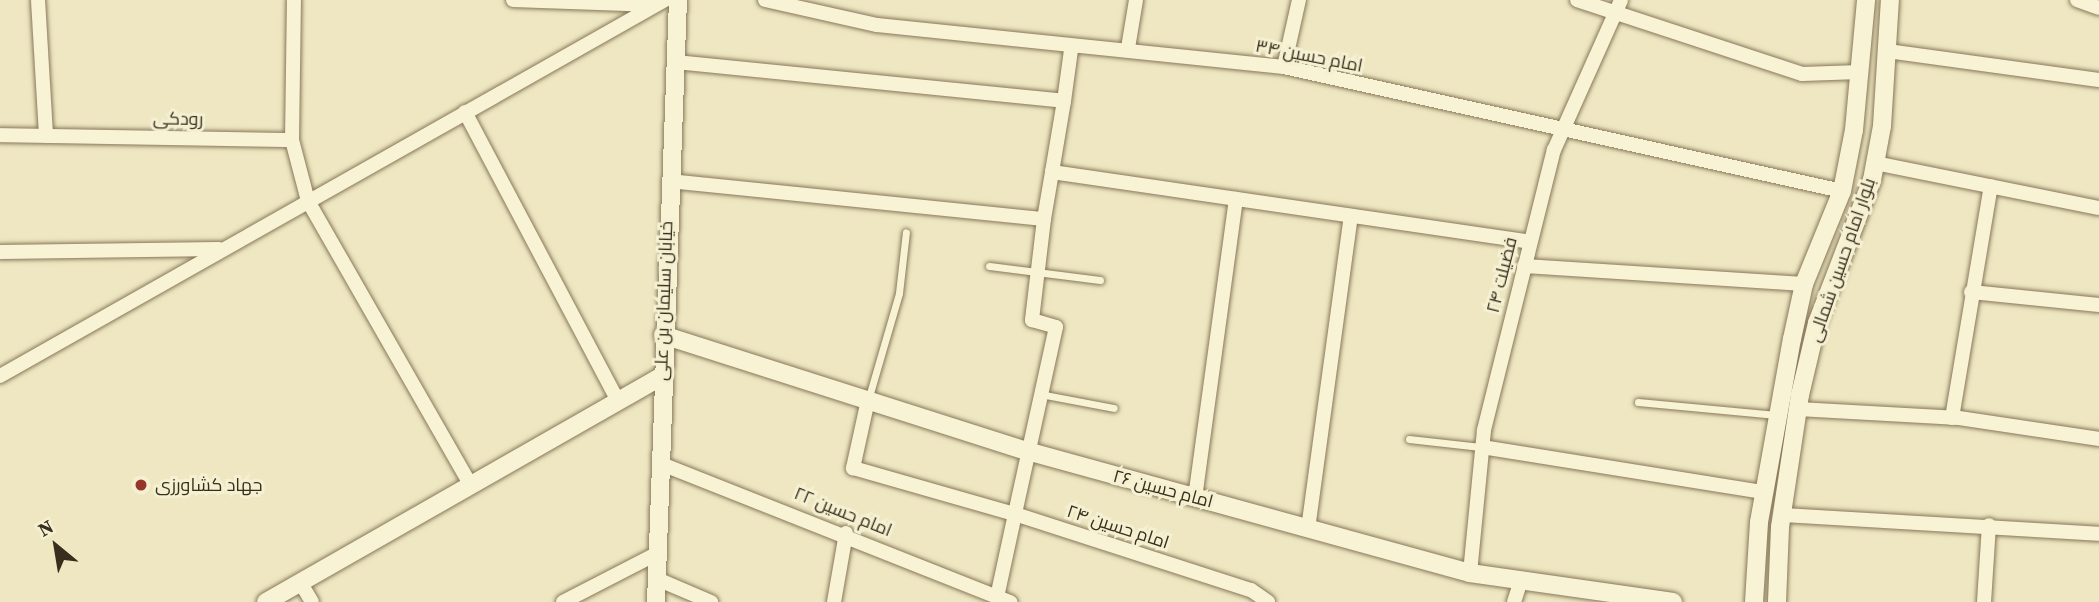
<!DOCTYPE html>
<html>
<head>
<meta charset="utf-8">
<style>
	body { margin:0 }
	#map { position:relative; width:2099px; height:602px; overflow:hidden; background:#eee7c2; font-family:"Source Serif 4",Cairo,serif }
	div>[style] { position:absolute }
	.roads { filter:drop-shadow(0 0 2px #887859) drop-shadow(0 0 2px #887859) }
	.service>* { height:7px; margin:-3.5px; padding:0 3.5px; transform-origin:3.5px; border-radius:3.5px; background:#f9f3d5 }
	.minor>* { height:14px; margin:-7px; padding:0 7px; transform-origin:7px; border-radius:7px; background:#f9f3d5 }
	.tertiary>* { height:18px; margin:-9px; padding:0 9px; transform-origin:9px; border-radius:9px; background:#f9f3d5 }
	.dots>* { width:19px; height:19px; translate:-50% -50%; box-sizing:border-box; border:4px solid #f5f0d2; border-radius:50% }
	span { translate:-50% -50%; white-space:nowrap; text-align:center; line-height:1.15; -webkit-text-stroke:6px #f5f0d2; paint-order:stroke }
	.street-label { font-size:18px; color:#382e1d }
	.poi-label { font-size:18px; color:#382e1d }
	.left { translate:0 -50%; text-align:left }
	.north { position:absolute; left:21px; top:511px; width:70px; height:70px; -webkit-text-stroke:5px #f5f0d2; paint-order:stroke; rotate:330deg; font-size:19px; font-weight:700; line-height:28px; text-align:center; color:#382e1d }
	.north::after { content:''; display:block; margin:auto; width:24px; height:32px; background:#382e1d; clip-path:polygon(50% 0,100% 100%,50% 72%,0 100%) }
</style>
</head>
<body>
<div id="map">
	<div class="roads">
		<div class="service">
			<div style="left:989px;top:266px;width:112px;rotate:7.2deg"></div>
			<div style="left:1040px;top:394px;width:75px;rotate:10.7deg"></div>
			<div style="left:868px;top:400px;width:111px;rotate:-73.8deg"></div>
			<div style="left:899px;top:293px;width:61px;rotate:-83.5deg"></div>
			<div style="left:1638px;top:402px;width:139px;rotate:5.4deg"></div>
			<div style="left:1409px;top:439px;width:72px;rotate:6.3deg"></div>
		</div>
		<div class="minor">
			<div style="left:38px;top:0;width:136px;rotate:86.6deg"></div>
			<div style="left:513px;top:0;width:142px;rotate:2deg"></div>
			<div style="left:765px;top:0;width:115px;rotate:12.6deg"></div>
			<div style="left:877px;top:25px;width:409px;rotate:5.9deg"></div>
			<div style="left:1284px;top:67px;width:572px;rotate:12.53deg"></div>
			<div style="left:1577px;top:0;width:237px;rotate:18.2deg"></div>
			<div style="left:1802px;top:74px;width:58px;rotate:-2deg"></div>
			<div style="left:2077px;top:0;width:23px;rotate:20deg"></div>
			<div style="left:1128px;top:48px;width:49px;rotate:-80.5deg"></div>
			<div style="left:1887px;top:51px;width:214px;rotate:7.8deg"></div>
			<div style="left:675px;top:62px;width:391px;rotate:5.7deg"></div>
			<div style="left:1064px;top:101px;width:72px;rotate:99.6deg"></div>
			<div style="left:1284px;top:67px;width:69px;rotate:-77.4deg"></div>
			<div style="left:1064px;top:101px;width:51px;rotate:-82.2deg"></div>
			<div style="left:465px;top:112px;width:327px;rotate:62.1deg"></div>
			<div style="left:0;top:135px;width:292px;rotate:1deg"></div>
			<div style="left:292px;top:140px;width:63px;rotate:75.3deg"></div>
			<div style="left:308px;top:201px;width:326px;rotate:60.2deg"></div>
			<div style="left:292px;top:140px;width:140px;rotate:-89.2deg"></div>
			<div style="left:1875px;top:163px;width:228px;rotate:11.4deg"></div>
			<div style="left:669px;top:181px;width:377px;rotate:5.8deg"></div>
			<div style="left:1044px;top:219px;width:48px;rotate:-80.3deg"></div>
			<div style="left:1052px;top:172px;width:483px;rotate:8.3deg"></div>
			<div style="left:1044px;top:219px;width:102px;rotate:96.8deg"></div>
			<div style="left:1032px;top:320px;width:25px;rotate:16deg"></div>
			<div style="left:1056px;top:327px;width:191px;rotate:102.4deg"></div>
			<div style="left:1015px;top:514px;width:248px;rotate:17.9deg"></div>
			<div style="left:1251px;top:590px;width:21px;rotate:35deg"></div>
			<div style="left:0;top:252px;width:219px;rotate:-0.8deg"></div>
			<div style="left:1524px;top:266px;width:281px;rotate:3.7deg"></div>
			<div style="left:1971px;top:292px;width:129px;rotate:5.8deg"></div>
			<div style="left:0;top:376px;width:764px;rotate:-29.48deg"></div>
			<div style="left:868px;top:400px;width:70px;rotate:102.4deg"></div>
			<div style="left:853px;top:468px;width:168px;rotate:15.9deg"></div>
			<div style="left:1015px;top:514px;width:85px;rotate:102.2deg"></div>
			<div style="left:1798px;top:409px;width:161px;rotate:3.2deg"></div>
			<div style="left:1959px;top:418px;width:142px;rotate:8.5deg"></div>
			<div style="left:1952px;top:418px;width:235px;rotate:-80.5deg"></div>
			<div style="left:1482px;top:447px;width:285px;rotate:9.1deg"></div>
			<div style="left:659px;top:463px;width:378px;rotate:21.6deg"></div>
			<div style="left:1195px;top:498px;width:302px;rotate:-82.2deg"></div>
			<div style="left:1782px;top:515px;width:318px;rotate:3.4deg"></div>
			<div style="left:1308px;top:529px;width:316px;rotate:-82.2deg"></div>
			<div style="left:1470px;top:573px;width:144px;rotate:-84.4deg"></div>
			<div style="left:1484px;top:430px;width:289px;rotate:-76deg"></div>
			<div style="left:1554px;top:150px;width:164px;rotate:-65.9deg"></div>
			<div style="left:657px;top:579px;width:59px;rotate:23.1deg"></div>
			<div style="left:300px;top:582px;width:23px;rotate:59deg"></div>
			<div style="left:563px;top:602px;width:107px;rotate:-27.3deg"></div>
			<div style="left:834px;top:602px;width:70px;rotate:-80.1deg"></div>
			<div style="left:1514px;top:602px;width:22px;rotate:-72deg"></div>
			<div style="left:1984px;top:602px;width:77px;rotate:-86.3deg"></div>
		</div>
		<div class="tertiary">
			<div style="left:663px;top:335px;width:382px;rotate:17.7deg"></div>
			<div style="left:1027px;top:451px;width:459px;rotate:15.4deg"></div>
			<div style="left:1470px;top:573px;width:205px;rotate:8.1deg"></div>
			<div style="left:266px;top:602px;width:455px;rotate:-29.7deg"></div>
			<div style="left:656px;top:602px;width:602px;rotate:-87.91deg"></div>
			<div style="left:1754px;top:602px;width:80px;rotate:-86.4deg"></div>
			<div style="left:1759px;top:522px;width:186px;rotate:-79.8deg"></div>
			<div style="left:1792px;top:339px;width:56px;rotate:-77.7deg"></div>
			<div style="left:1804px;top:284px;width:100px;rotate:-67.8deg"></div>
			<div style="left:1842px;top:191px;width:62px;rotate:-78.9deg"></div>
			<div style="left:1854px;top:130px;width:131px;rotate:-84.7deg"></div>
			<div style="left:1777px;top:602px;width:75px;rotate:-87.7deg"></div>
			<div style="left:1780px;top:527px;width:134px;rotate:-81.4deg"></div>
			<div style="left:1800px;top:395px;width:74px;rotate:-76.7deg"></div>
			<div style="left:1817px;top:323px;width:153px;rotate:-69deg"></div>
			<div style="left:1872px;top:180px;width:55px;rotate:-79.5deg"></div>
			<div style="left:1882px;top:126px;width:126px;rotate:-86.4deg"></div>
		</div>
	</div>
	<div class="dots">
		<div style="left:141px;top:485px;background:#973729"></div>
	</div>
	<div class="street-label">
		<span style="left:1309px;top:56px;rotate:11deg">امام حسین ۳۴</span>
		<span style="left:178px;top:119px;rotate:1deg">رودکی</span>
		<span style="left:1842px;top:260px;rotate:-71deg">بلوار امام حسین شمالی</span>
		<span style="left:1502px;top:275px;rotate:-76deg">فضیلت ۲۴</span>
		<span style="left:664px;top:301px;rotate:-88deg">خیابان سلیمان بن علی</span>
		<span style="left:1163px;top:489px;rotate:15deg">امام حسین ۲۶</span>
		<span style="left:843px;top:512px;rotate:22deg">امام حسین ۲۲</span>
		<span style="left:1118px;top:527px;rotate:18deg">امام حسین ۲۴</span>
	</div>
	<div class="poi-label">
		<span class="left" style="left:155px;top:485px">جهاد کشاورزی</span>
	</div>
	<div class="north">N</div>
</div>
</body>
</html>
